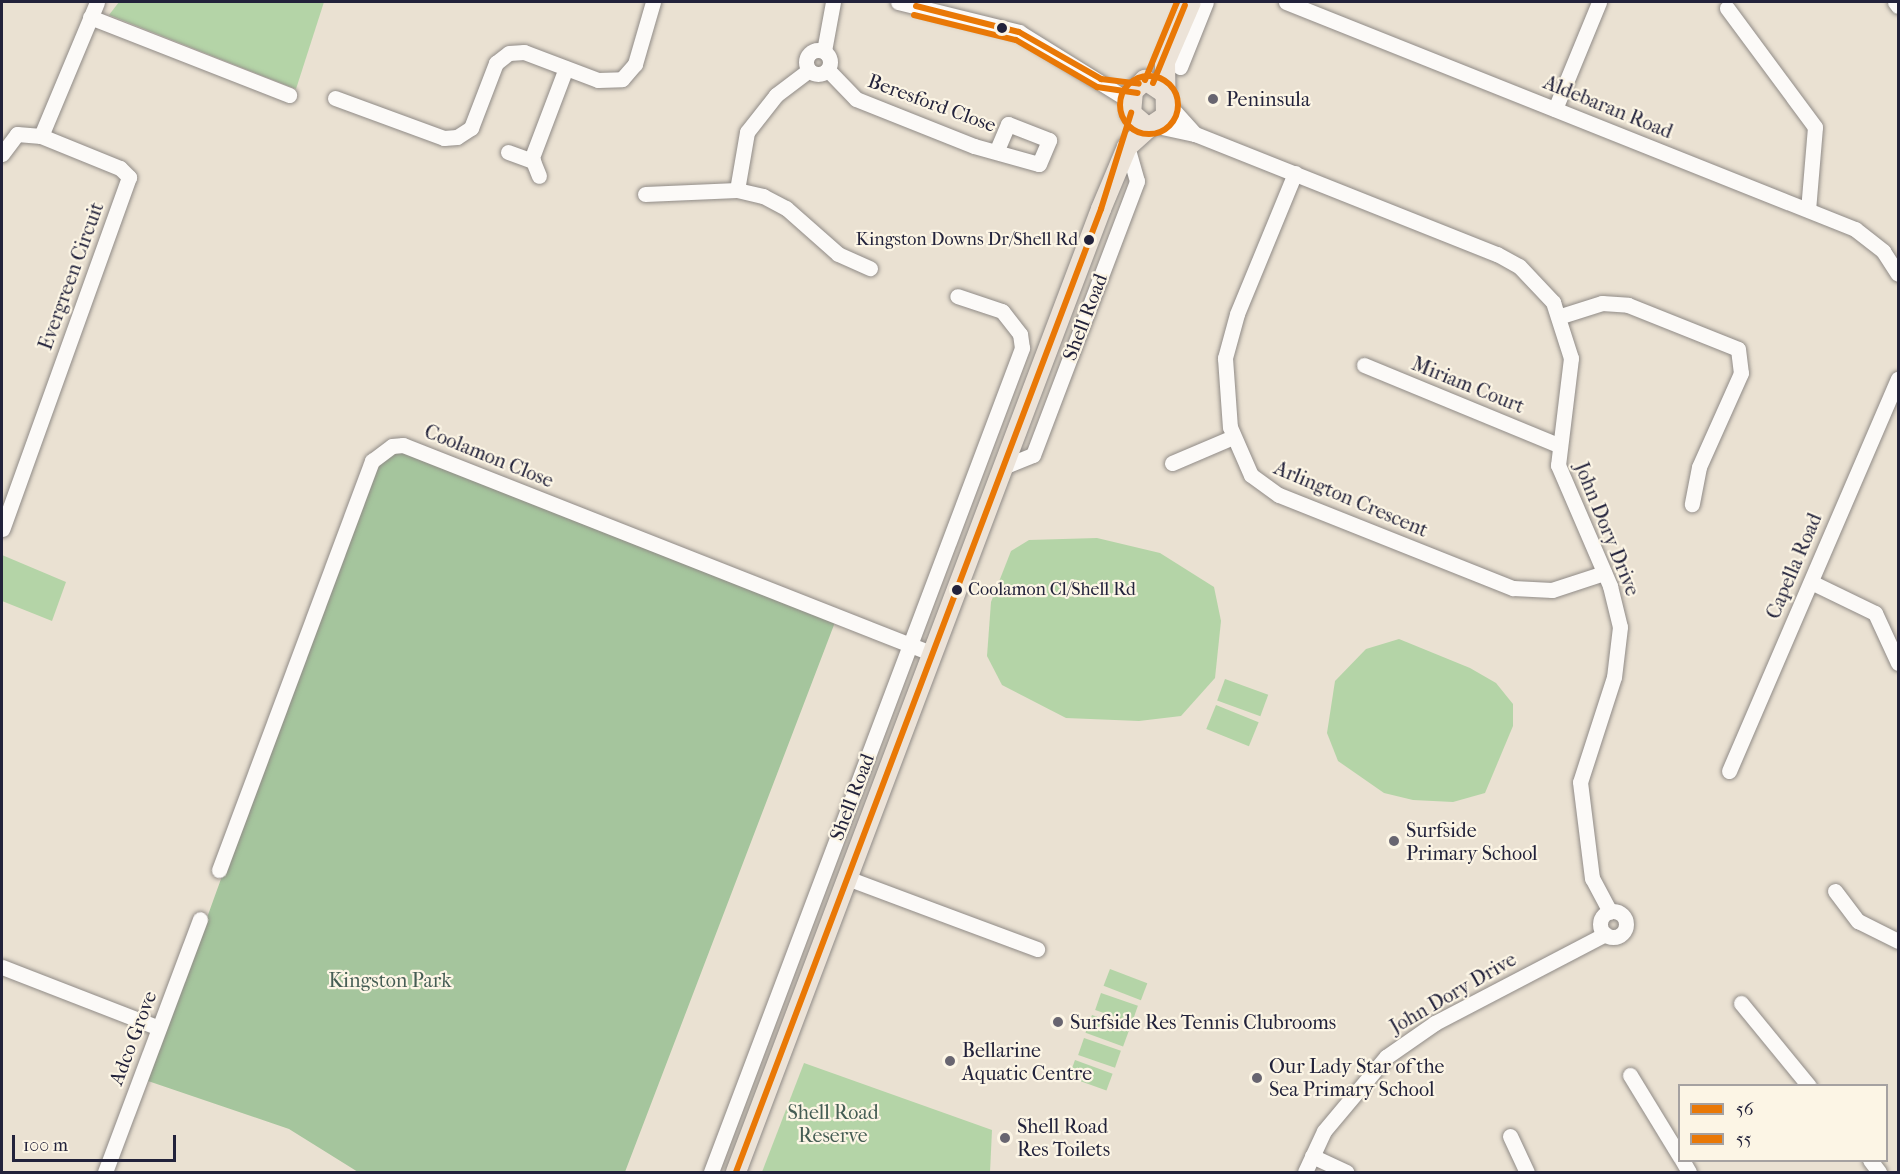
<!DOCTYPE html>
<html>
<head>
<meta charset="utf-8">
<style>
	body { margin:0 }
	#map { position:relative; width:1900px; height:1174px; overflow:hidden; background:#eae1d2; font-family:"IM FELL French Canon",serif }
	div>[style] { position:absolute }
	.green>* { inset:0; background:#b4d4a7; transform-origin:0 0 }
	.forest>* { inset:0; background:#a5c59d }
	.roads { filter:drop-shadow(0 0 2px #908b87) drop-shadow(0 0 2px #908b87) }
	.minor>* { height:15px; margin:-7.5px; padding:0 7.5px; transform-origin:7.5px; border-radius:7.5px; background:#fcfaf8 }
	.minor>.ring { margin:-7.5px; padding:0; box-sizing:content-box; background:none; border:15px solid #fcfaf8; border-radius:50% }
	.major>* { height:20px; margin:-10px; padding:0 10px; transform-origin:10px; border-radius:10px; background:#ece3d8 }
	.bus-1>* { height:6px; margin:-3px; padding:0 3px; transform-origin:3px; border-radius:3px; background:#e97806 }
	.bus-2>* { height:6px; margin:-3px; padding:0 3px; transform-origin:3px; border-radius:3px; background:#e97806 }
	.bus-2>.ring { margin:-3px; padding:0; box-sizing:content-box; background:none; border:6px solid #e97806; border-radius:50% }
	.dots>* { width:16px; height:16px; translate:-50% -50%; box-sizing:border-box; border:3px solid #fcf5e5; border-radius:50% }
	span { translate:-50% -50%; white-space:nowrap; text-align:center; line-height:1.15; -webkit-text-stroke:4.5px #fcf5e5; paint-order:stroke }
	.bus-label { font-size:18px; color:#22223b }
	.right { translate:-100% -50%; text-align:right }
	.left { translate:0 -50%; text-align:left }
	.poi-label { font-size:20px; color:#22223b }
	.street-label { font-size:20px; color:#22223b }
	.park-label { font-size:20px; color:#455d54 }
	.frame { position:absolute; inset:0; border:3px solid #22223b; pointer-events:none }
	.legend { position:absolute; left:1678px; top:1084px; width:210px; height:78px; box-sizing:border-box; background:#fcf5e5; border:2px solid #a5a1a1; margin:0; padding:8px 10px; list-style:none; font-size:18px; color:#22223b }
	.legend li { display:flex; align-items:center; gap:12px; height:30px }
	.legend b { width:30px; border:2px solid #a5a1a1 }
	.scale { position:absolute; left:12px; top:1135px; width:164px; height:27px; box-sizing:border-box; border:3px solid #22223b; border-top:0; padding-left:8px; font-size:18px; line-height:21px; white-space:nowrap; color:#22223b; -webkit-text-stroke:4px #fcf5e5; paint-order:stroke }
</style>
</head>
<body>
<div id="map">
	<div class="green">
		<div style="clip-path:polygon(119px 2px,324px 2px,296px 89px,109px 15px)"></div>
		<div style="clip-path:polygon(1097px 538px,1160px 553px,1214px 587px,1221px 621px,1215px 678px,1181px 716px,1139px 721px,1066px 718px,1002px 685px,987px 656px,991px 602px,1011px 551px,1029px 540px)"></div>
		<div style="clip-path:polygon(2px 555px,66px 582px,52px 621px,2px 601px)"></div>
		<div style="clip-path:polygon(1399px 639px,1470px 668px,1496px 683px,1513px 704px,1513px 726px,1485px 793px,1453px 802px,1413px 800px,1384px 793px,1338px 761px,1327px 733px,1335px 681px,1366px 649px)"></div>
		<div style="left:1225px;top:679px;width:46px;height:23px;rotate:20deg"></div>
		<div style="left:1216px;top:705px;width:46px;height:26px;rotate:22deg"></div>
		<div style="left:1110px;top:969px;width:40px;height:18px;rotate:21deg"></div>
		<div style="left:1101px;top:993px;width:39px;height:18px;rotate:19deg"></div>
		<div style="left:1092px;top:1015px;width:40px;height:19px;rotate:20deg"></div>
		<div style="left:1084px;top:1038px;width:39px;height:18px;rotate:19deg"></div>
		<div style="left:1075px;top:1060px;width:40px;height:18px;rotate:20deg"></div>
		<div style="clip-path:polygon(804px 1063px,992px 1130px,990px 1172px,762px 1172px)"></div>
	</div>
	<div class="forest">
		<div style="clip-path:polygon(403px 445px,837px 617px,625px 1172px,358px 1172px,289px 1129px,148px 1081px,372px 461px)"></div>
	</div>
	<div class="roads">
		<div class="minor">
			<div style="left:898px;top:2px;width:125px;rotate:13.9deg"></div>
			<div style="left:1019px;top:32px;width:131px;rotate:31.9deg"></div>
			<div style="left:1286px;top:2px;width:613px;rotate:21.75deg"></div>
			<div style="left:1855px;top:229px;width:36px;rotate:38deg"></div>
			<div style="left:1883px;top:251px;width:27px;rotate:57deg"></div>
			<div style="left:1895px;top:2px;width:5px;rotate:53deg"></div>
			<div style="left:1727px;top:8px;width:148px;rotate:53.5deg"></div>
			<div style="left:1815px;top:127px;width:83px;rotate:94.8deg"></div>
			<div style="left:90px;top:17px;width:214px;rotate:21.4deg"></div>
			<div class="ring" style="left:806px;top:50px;width:9px;height:9px"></div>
			<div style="left:824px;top:51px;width:50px;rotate:-79.6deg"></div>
			<div style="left:1180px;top:67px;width:70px;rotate:-68.2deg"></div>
			<div style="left:828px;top:70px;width:40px;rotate:46deg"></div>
			<div style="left:856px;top:99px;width:127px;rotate:21.7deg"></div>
			<div style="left:974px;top:146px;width:67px;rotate:15.5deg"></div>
			<div style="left:1039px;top:164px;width:26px;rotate:-67deg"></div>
			<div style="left:1049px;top:140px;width:44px;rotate:-158.7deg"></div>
			<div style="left:1008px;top:124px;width:28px;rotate:113deg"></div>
			<div style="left:335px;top:98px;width:116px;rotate:20.2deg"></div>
			<div style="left:444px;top:138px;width:13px;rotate:-4deg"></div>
			<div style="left:457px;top:137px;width:17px;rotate:-33deg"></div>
			<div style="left:471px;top:128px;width:70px;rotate:-69deg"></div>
			<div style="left:496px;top:63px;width:16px;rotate:-38deg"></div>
			<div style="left:509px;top:53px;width:15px;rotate:-4deg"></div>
			<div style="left:524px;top:52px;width:79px;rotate:20.7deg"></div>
			<div style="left:598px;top:80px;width:24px;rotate:-2deg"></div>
			<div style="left:622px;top:79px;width:20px;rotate:-49deg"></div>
			<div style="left:635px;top:64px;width:65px;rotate:-73.8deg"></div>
			<div style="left:1167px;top:103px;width:42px;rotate:47.9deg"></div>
			<div style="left:1555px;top:109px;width:116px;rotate:-67.6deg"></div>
			<div style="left:1157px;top:126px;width:39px;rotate:12deg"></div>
			<div style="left:1195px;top:134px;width:325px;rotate:21.7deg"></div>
			<div style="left:1497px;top:254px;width:25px;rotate:29deg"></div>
			<div style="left:1519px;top:266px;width:50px;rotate:46.6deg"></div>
			<div style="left:1553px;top:302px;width:59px;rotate:72.2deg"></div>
			<div style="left:1571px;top:358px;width:108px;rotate:96.9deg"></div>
			<div style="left:1558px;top:465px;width:132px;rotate:66.7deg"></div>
			<div style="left:1610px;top:586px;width:42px;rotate:76.3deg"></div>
			<div style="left:1620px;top:627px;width:50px;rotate:96.8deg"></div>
			<div style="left:1614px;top:677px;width:110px;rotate:107.9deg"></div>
			<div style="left:1580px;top:782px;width:97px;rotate:82.9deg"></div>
			<div style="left:1592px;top:878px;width:38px;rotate:62deg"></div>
			<div style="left:41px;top:136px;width:145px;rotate:-67.3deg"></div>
			<div style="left:508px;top:152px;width:27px;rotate:20deg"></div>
			<div style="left:533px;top:161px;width:16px;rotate:68deg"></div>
			<div style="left:2px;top:154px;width:25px;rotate:-53deg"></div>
			<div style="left:17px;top:134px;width:24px;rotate:5deg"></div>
			<div style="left:41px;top:136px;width:85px;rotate:22.1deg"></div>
			<div style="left:120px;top:168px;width:13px;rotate:45deg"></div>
			<div style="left:129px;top:177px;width:374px;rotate:109.8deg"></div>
			<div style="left:531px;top:160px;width:98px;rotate:-69.2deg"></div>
			<div style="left:1295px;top:173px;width:152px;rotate:112.4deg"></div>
			<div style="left:1237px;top:314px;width:46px;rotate:105.3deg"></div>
			<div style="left:1225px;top:358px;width:69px;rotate:85.9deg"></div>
			<div style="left:1230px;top:427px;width:52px;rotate:66.4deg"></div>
			<div style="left:1251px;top:475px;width:34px;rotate:36deg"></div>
			<div style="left:1279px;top:495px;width:252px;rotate:21.7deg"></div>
			<div style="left:1513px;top:588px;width:39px;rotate:3deg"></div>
			<div style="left:1552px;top:590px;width:55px;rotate:-18.1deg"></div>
			<div style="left:737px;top:190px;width:59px;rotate:-80.2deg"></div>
			<div style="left:747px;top:132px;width:47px;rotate:-51.9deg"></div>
			<div style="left:776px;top:95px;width:41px;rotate:-37.1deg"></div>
			<div style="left:645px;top:194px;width:92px;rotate:-2.5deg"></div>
			<div style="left:737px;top:190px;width:27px;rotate:13deg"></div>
			<div style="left:763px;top:196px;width:26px;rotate:28deg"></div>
			<div style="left:786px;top:208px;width:69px;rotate:41.5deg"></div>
			<div style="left:838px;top:254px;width:35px;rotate:24deg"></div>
			<div style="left:1561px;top:316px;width:43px;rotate:-17.6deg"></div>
			<div style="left:1602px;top:303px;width:26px;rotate:4deg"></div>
			<div style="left:1628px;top:305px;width:118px;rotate:21.8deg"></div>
			<div style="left:1738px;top:349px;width:24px;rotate:83deg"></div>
			<div style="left:1741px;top:373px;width:103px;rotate:114.1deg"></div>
			<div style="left:1699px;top:467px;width:38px;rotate:101deg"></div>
			<div style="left:1364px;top:365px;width:208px;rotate:22.4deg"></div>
			<div style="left:1172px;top:463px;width:66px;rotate:-23.1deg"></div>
			<div style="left:1003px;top:467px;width:32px;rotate:-22deg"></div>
			<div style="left:1033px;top:455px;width:293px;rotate:-69.2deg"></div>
			<div style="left:1137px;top:181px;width:35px;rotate:-106deg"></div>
			<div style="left:1811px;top:582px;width:71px;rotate:25.8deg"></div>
			<div style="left:1875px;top:613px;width:55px;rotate:65.3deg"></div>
			<div style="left:1729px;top:771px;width:427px;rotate:-66.7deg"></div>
			<div style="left:219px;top:870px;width:437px;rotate:-69.5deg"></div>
			<div style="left:372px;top:461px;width:25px;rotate:-37deg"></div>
			<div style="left:392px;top:446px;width:11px;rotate:-5deg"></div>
			<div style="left:403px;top:445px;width:570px;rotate:21.52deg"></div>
			<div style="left:847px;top:878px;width:203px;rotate:20.5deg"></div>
			<div style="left:1835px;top:891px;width:38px;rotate:53deg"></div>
			<div style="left:1858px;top:921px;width:45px;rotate:26.6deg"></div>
			<div class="ring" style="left:1600px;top:911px;width:11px;height:11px"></div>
			<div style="left:2px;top:967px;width:168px;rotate:21.2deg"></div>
			<div style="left:1741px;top:1003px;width:107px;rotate:50.7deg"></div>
			<div style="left:1630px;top:1075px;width:96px;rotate:58.6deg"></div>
			<div style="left:1510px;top:1136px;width:40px;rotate:65deg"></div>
			<div style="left:1312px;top:1156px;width:38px;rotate:25deg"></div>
			<div style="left:1682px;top:1160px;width:14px;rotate:60deg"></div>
			<div style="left:1870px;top:1160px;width:15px;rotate:53deg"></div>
			<div style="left:105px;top:1172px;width:270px;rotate:-69.4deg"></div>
			<div style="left:711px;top:1172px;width:881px;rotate:-69.32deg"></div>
			<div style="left:1022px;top:348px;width:14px;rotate:-98deg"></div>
			<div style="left:1020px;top:334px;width:29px;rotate:-128deg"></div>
			<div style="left:1002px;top:311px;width:47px;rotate:-161.6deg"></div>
			<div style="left:1305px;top:1172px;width:45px;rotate:-65.1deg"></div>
			<div style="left:1324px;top:1131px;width:97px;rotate:-50deg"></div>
			<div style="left:1386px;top:1057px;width:60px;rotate:-34.8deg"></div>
			<div style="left:1435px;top:1023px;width:192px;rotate:-27.6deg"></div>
		</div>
		<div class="major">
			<div style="left:1163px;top:92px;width:22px;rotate:-146deg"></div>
			<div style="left:1145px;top:80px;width:16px;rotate:137deg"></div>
			<div style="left:1133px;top:91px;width:22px;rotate:95deg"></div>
			<div style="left:1131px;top:113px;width:23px;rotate:41deg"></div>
			<div style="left:1148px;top:128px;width:22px;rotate:-34deg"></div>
			<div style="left:1166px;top:116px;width:54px;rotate:-91.1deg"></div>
			<div style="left:1165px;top:62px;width:65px;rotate:-66.6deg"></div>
			<div style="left:736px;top:1172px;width:1030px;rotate:-69.24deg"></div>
			<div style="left:1101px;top:209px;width:67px;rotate:-67.2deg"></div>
			<div style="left:1127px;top:147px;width:28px;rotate:-42deg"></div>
		</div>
	</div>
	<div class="bus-1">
		<div style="left:916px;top:6px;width:106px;rotate:14.2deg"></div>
		<div style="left:1019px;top:32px;width:95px;rotate:29.8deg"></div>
		<div style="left:1101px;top:79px;width:38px;rotate:7deg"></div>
		<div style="left:1145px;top:80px;width:84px;rotate:-67.7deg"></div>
		<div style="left:736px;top:1172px;width:1030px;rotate:-69.24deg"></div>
		<div style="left:1101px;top:209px;width:101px;rotate:-72.6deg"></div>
	</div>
	<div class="bus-2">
		<div style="left:914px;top:15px;width:105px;rotate:13.8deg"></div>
		<div style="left:1016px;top:40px;width:94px;rotate:30.1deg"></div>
		<div style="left:1097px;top:87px;width:41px;rotate:8.3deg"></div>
		<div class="ring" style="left:1120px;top:76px;width:52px;height:52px"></div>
		<div style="left:1153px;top:83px;width:84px;rotate:-67.7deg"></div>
	</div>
	<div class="dots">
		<div style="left:1002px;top:28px;background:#22223b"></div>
		<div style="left:1213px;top:99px;background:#686570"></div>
		<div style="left:1089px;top:240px;background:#22223b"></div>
		<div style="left:957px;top:590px;background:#22223b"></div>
		<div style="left:1394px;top:841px;background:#686570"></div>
		<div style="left:1058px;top:1022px;background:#686570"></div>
		<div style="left:950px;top:1061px;background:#686570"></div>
		<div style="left:1257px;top:1078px;background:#686570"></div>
		<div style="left:1005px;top:1138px;background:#686570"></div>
	</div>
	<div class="bus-label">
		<span class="right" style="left:1078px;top:240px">Kingston Downs Dr/Shell Rd</span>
		<span class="left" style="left:968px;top:590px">Coolamon Cl/Shell Rd</span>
	</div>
	<div class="poi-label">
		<span class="left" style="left:1226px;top:99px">Peninsula</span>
		<span class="left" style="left:1406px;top:842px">Surfside<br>Primary School</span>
		<span class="left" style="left:1070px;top:1022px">Surfside Res Tennis Clubrooms</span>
		<span class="left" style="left:962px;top:1062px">Bellarine<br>Aquatic Centre</span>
		<span class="left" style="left:1269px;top:1078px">Our Lady Star of the<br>Sea Primary School</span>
		<span class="left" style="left:1017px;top:1138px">Shell Road<br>Res Toilets</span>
	</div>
	<div class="street-label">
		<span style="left:932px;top:103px;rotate:20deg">Beresford Close</span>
		<span style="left:1608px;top:107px;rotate:22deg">Aldebaran Road</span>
		<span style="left:71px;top:276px;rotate:-70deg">Evergreen Circuit</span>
		<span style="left:1085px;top:317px;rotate:-69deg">Shell Road</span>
		<span style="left:1468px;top:385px;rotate:22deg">Miriam Court</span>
		<span style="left:489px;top:456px;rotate:22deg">Coolamon Close</span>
		<span style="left:1351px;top:499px;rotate:23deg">Arlington Crescent</span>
		<span style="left:1607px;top:529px;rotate:68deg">John Dory Drive</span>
		<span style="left:1794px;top:566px;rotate:-67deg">Capella Road</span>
		<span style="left:852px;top:797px;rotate:-69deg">Shell Road</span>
		<span style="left:1453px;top:993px;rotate:-30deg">John Dory Drive</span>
		<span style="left:133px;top:1038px;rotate:-69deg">Adco Grove</span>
	</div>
	<div class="park-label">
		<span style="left:390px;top:980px">Kingston Park</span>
		<span style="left:833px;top:1124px">Shell Road<br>Reserve</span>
	</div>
	<div class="frame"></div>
	<ul class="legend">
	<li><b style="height:8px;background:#e97806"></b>56</li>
	<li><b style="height:8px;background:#e97806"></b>55</li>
	</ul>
	<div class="scale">100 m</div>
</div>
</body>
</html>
